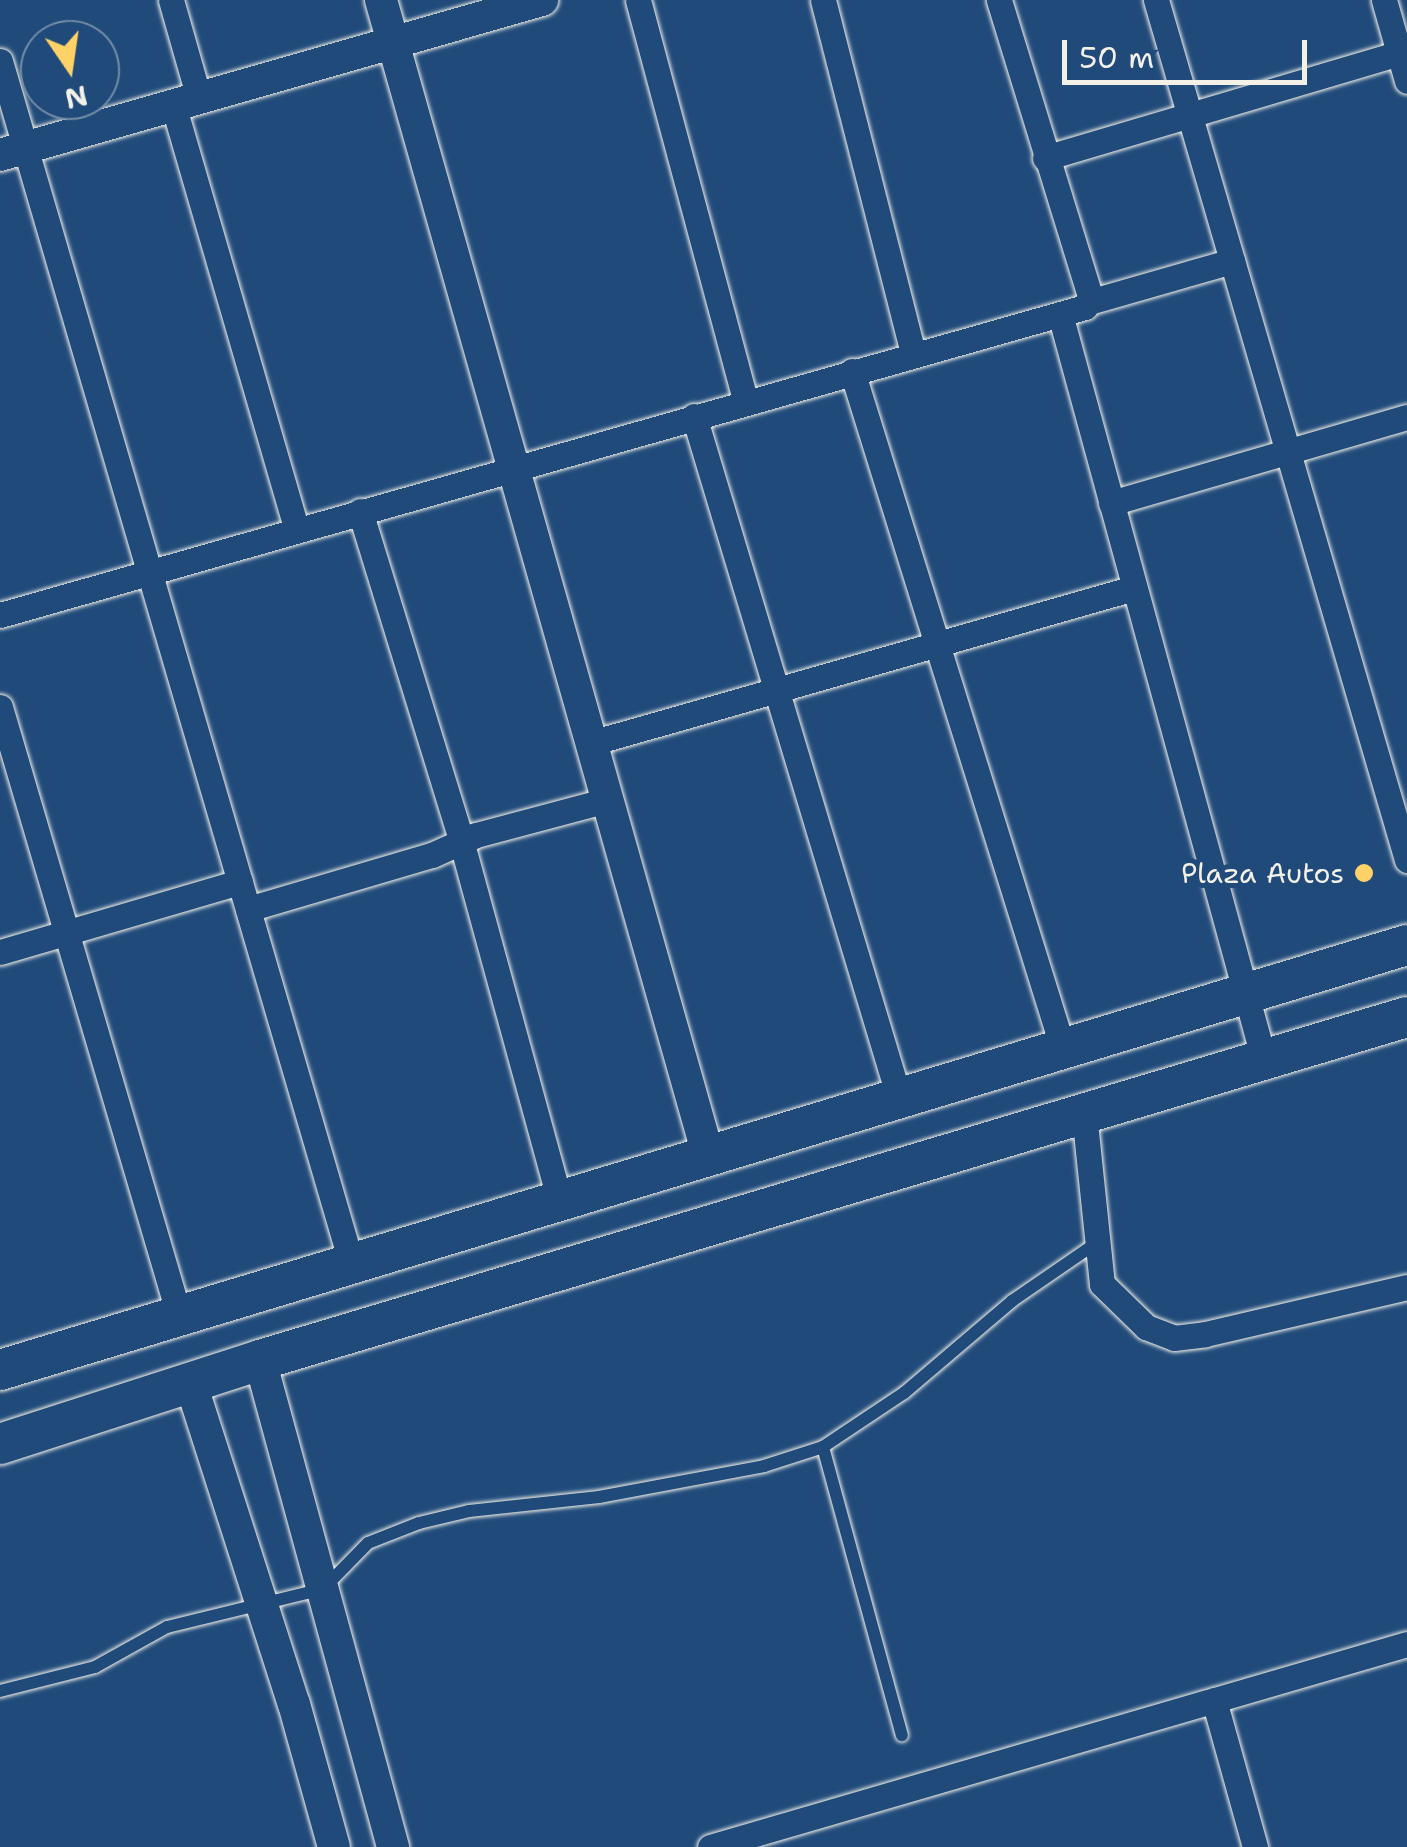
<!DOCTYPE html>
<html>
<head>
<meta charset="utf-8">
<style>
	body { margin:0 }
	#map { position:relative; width:1407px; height:1847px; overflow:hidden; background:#1f4a7a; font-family:"Shantell Sans",sans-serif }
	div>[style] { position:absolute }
	.roads { filter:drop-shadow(0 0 2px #f4f1e8) drop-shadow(0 0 2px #f4f1e8) }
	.service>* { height:12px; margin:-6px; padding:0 6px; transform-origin:6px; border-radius:6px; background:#1f4a7a }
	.minor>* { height:25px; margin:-12.5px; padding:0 12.5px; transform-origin:12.5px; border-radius:12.5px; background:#1f4a7a }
	.tertiary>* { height:32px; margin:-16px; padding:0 16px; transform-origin:16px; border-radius:16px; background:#1f4a7a }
	.primary>* { height:40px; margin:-20px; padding:0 20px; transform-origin:20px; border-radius:20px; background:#1f4a7a }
	.dots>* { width:28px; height:28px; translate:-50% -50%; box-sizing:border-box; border:5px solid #1f4a7a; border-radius:50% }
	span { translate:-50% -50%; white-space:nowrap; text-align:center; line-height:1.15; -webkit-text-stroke:10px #1f4a7a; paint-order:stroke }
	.poi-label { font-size:28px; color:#f4f1e8 }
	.right { translate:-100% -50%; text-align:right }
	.north { position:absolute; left:20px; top:20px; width:100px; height:100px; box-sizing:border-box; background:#1f4a7a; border:2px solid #748da6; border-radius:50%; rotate:167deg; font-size:28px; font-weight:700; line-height:40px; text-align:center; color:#f4f1e8 }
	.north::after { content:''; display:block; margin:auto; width:35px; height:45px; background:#ffd166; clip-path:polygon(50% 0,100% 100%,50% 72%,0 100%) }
	.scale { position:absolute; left:1062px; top:40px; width:245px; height:45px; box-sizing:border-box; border:5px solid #f4f1e8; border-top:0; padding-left:12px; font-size:30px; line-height:35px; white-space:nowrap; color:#f4f1e8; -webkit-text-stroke:8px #1f4a7a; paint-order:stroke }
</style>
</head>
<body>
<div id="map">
	<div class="roads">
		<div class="service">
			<div style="left:823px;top:1447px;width:299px;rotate:74.7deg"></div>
			<div style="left:0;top:1691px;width:98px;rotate:-14.2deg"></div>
			<div style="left:95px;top:1667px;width:82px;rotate:-29.1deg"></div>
			<div style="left:167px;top:1627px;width:161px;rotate:-13.7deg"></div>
			<div style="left:323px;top:1589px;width:64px;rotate:-45.6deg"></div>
			<div style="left:368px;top:1543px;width:55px;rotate:-21.4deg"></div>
			<div style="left:419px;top:1523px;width:51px;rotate:-13.5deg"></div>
			<div style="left:469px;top:1511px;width:131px;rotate:-6.1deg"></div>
			<div style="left:599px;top:1497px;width:168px;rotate:-10.6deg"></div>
			<div style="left:764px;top:1466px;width:62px;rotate:-17.9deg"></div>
			<div style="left:823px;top:1447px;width:97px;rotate:-33.7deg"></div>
			<div style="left:904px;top:1393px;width:142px;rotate:-40.4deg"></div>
			<div style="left:1012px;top:1301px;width:101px;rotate:-34.5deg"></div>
		</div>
		<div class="minor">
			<div style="left:171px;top:0;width:102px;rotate:74.1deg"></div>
			<div style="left:638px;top:0;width:416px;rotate:75deg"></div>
			<div style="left:823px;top:0;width:365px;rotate:75.7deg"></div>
			<div style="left:1156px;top:0;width:896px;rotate:73.73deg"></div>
			<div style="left:1384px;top:0;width:84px;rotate:74.1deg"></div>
			<div style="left:0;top:61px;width:1251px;rotate:73.71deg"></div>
			<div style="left:173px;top:104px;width:444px;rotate:73.8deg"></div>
			<div style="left:1045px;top:158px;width:377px;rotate:-16.5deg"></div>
			<div style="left:1089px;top:302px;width:149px;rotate:-16deg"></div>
			<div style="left:1060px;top:314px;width:773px;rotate:74.71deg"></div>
			<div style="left:852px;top:371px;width:713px;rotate:72.71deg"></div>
			<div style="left:694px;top:416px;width:715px;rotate:73.26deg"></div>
			<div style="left:1111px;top:503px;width:308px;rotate:-16.2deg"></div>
			<div style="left:360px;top:511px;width:344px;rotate:72.9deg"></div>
			<div style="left:461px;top:840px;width:374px;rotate:74.7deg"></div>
			<div style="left:0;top:615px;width:1128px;rotate:-15.85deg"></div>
			<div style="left:1085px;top:307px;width:12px;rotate:-66deg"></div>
			<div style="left:1090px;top:296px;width:310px;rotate:-107.1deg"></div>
			<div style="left:0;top:707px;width:634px;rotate:73.6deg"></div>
			<div style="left:591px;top:743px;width:565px;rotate:-15.93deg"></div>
			<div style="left:248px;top:909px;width:192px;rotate:-16.4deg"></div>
			<div style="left:432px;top:855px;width:48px;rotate:-24.4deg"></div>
			<div style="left:476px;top:835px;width:137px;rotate:-14.9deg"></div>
			<div style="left:0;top:952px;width:250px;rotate:-16.3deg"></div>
			<div style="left:1084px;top:1113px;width:172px;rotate:84deg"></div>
			<div style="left:1102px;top:1284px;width:62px;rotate:44.3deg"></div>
			<div style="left:1146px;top:1327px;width:30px;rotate:21deg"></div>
			<div style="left:1174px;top:1338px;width:31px;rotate:-7deg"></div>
			<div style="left:1205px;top:1334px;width:207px;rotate:-13.1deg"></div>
			<div style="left:1214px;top:1700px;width:153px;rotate:74.4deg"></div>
			<div style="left:710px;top:1847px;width:726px;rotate:-16.24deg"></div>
		</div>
		<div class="tertiary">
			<div style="left:381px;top:0;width:1204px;rotate:74.19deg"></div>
			<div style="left:0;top:155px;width:564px;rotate:-15.96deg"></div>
			<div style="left:260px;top:1360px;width:505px;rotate:74.72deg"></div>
			<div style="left:191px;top:1384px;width:336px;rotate:72.2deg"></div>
			<div style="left:294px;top:1704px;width:148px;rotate:74.4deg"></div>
		</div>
		<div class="primary">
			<div style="left:0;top:1370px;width:1470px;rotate:-16.81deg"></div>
			<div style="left:0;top:1444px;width:273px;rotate:-17.9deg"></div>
			<div style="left:260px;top:1360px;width:1197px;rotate:-16.65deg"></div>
		</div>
	</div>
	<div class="dots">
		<div style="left:1364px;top:873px;background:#ffd166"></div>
	</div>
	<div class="poi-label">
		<span class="right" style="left:1344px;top:873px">Plaza Autos</span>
	</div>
	<div class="north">N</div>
	<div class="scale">50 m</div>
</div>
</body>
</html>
